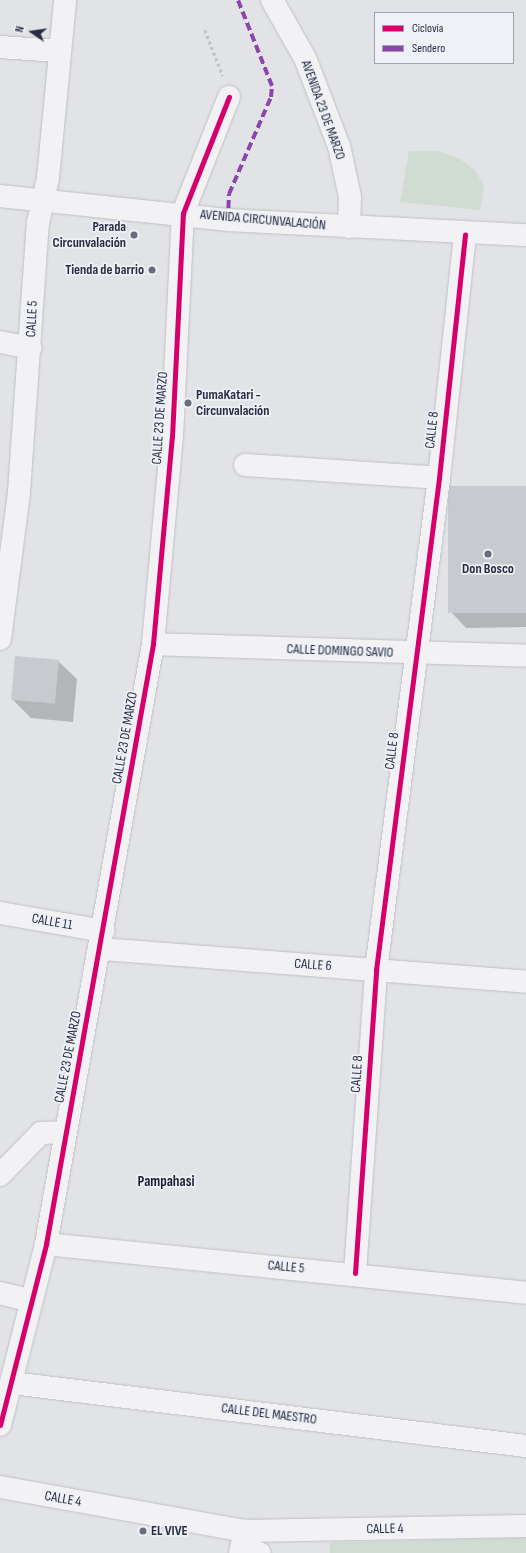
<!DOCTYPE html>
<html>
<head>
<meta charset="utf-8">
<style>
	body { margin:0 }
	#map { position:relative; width:526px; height:1553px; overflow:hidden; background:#e2e3e7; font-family:"Sofia Sans Condensed",sans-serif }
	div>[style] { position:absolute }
	.green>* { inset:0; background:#d0dbd2 }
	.shadow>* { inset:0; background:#0003 }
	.building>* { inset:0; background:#c9cacf; transform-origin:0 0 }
	.path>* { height:2.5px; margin-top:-1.25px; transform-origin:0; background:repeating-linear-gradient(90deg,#c1c2c8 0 3px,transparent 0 6px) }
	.roads { filter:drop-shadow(0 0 1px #bfc0c5) drop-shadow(0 0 1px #bfc0c5) }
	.minor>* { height:22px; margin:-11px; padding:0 11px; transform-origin:11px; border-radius:11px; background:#f2f2f4 }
	.quiet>* { height:4px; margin-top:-2px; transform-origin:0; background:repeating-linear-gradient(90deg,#8e44ad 0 8px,transparent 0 12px) }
	.cycleway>* { height:5px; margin:-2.5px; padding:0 2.5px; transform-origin:2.5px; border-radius:2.5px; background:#d6006c }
	.dots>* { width:11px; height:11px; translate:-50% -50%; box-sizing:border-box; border:2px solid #eff1f7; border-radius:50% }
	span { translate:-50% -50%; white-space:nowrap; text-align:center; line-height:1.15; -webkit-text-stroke:3.5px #eff1f7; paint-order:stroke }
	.street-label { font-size:14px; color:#272d42 }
	.poi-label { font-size:14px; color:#272d42; font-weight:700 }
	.right { translate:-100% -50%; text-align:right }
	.left { translate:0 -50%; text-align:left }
	.neighbourhood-label { font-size:15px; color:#191e33; font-weight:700 }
	.legend { position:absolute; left:374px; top:12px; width:140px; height:52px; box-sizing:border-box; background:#eff1f7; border:1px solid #9fa3af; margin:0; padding:5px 7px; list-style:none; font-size:12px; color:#272d42 }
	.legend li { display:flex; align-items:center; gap:8px; height:20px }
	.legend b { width:20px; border:1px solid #9fa3af }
	.north { position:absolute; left:12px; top:12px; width:40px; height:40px; -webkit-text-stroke:3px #eff1f7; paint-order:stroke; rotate:283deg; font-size:11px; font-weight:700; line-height:16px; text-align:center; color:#272d42 }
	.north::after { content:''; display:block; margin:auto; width:14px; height:18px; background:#272d42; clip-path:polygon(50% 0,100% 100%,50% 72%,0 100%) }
</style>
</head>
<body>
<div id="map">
	<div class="green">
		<div style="clip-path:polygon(409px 151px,438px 151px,460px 159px,475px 170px,484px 186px,480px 210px,400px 202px)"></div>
		<div style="clip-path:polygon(526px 1537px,526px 1553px,330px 1553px,330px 1543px)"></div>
	</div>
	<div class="shadow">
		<div style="clip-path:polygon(526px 487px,526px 627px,466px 628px,452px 613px)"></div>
		<div style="clip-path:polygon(58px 661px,77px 679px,73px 722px,31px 718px,13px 700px)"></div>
	</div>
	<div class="building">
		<div style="left:526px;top:486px;width:127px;height:78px;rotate:90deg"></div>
		<div style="left:15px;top:656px;width:44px;height:44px;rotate:5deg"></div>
	</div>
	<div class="path">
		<div style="left:205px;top:30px;width:49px;rotate:68.6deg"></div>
	</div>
	<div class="roads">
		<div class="minor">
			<div style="left:272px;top:0;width:67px;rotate:60.4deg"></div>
			<div style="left:305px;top:58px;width:94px;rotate:68.9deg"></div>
			<div style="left:339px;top:146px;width:52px;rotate:77.8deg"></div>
			<div style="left:350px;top:197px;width:30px;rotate:92deg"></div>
			<div style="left:0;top:47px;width:59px;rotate:3.9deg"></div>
			<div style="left:0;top:196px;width:229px;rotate:6deg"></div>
			<div style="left:228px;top:220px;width:298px;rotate:2.9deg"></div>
			<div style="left:0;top:342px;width:31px;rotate:11deg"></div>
			<div style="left:245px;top:465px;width:194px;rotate:3.8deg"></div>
			<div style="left:0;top:639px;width:148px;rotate:-82.6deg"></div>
			<div style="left:19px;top:492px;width:270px;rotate:-86deg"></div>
			<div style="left:38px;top:223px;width:46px;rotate:-77.5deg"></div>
			<div style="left:48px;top:178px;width:179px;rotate:-84.5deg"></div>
			<div style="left:153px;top:644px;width:373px;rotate:1.8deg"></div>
			<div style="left:0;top:913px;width:105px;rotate:9.9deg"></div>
			<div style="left:101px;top:949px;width:426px;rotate:4.4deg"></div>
			<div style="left:0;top:1175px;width:59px;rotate:-45.7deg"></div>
			<div style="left:41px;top:1133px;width:25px;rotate:-2deg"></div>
			<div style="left:46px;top:1244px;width:482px;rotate:5.8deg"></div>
			<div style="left:355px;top:1273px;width:304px;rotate:-86deg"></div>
			<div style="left:376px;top:970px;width:496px;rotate:-82.7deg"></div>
			<div style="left:439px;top:478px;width:245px;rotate:-83.9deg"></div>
			<div style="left:0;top:1293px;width:32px;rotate:14deg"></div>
			<div style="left:12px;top:1383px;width:518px;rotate:6.99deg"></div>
			<div style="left:0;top:1425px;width:187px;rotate:-75.7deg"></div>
			<div style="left:46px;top:1244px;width:609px;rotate:-79.89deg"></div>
			<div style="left:153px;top:644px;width:208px;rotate:-84.8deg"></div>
			<div style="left:172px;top:437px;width:224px;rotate:-87.2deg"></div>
			<div style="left:183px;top:213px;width:125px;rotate:-68.4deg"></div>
			<div style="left:0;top:1487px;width:249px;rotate:10.2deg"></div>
			<div style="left:245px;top:1531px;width:281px;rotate:-1deg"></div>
			<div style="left:241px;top:1549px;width:19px;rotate:12deg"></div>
			<div style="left:240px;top:1553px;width:23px;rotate:-77deg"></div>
		</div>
	</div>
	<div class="quiet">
		<div style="left:228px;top:220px;width:26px;rotate:-88deg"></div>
		<div style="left:229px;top:194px;width:106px;rotate:-66.6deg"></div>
		<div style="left:271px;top:97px;width:11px;rotate:-85deg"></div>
		<div style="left:272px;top:86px;width:92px;rotate:-111.6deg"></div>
	</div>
	<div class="cycleway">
		<div style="left:355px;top:1273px;width:304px;rotate:-86deg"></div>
		<div style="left:376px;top:970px;width:496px;rotate:-82.7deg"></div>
		<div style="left:439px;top:478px;width:245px;rotate:-83.9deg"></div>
		<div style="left:0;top:1425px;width:187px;rotate:-75.7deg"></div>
		<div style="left:46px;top:1244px;width:609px;rotate:-79.89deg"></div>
		<div style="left:153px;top:644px;width:208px;rotate:-84.8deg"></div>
		<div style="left:172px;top:437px;width:224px;rotate:-87.2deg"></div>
		<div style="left:183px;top:213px;width:125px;rotate:-68.4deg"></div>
	</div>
	<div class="dots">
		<div style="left:134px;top:235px;background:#686d7c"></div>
		<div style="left:152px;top:270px;background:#686d7c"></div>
		<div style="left:188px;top:403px;background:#686d7c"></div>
		<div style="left:488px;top:554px;background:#686d7c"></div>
		<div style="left:143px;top:1531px;background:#686d7c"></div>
	</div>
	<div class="street-label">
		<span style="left:323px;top:110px;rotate:70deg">AVENIDA 23 DE MARZO</span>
		<span style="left:263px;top:220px;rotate:5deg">AVENIDA CIRCUNVALACIÓN</span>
		<span style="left:32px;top:319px;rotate:-87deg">CALLE 5</span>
		<span style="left:160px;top:418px;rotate:-86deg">CALLE 23 DE MARZO</span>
		<span style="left:432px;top:430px;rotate:-84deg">CALLE 8</span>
		<span style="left:340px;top:651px;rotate:2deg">CALLE DOMINGO SAVIO</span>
		<span style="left:125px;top:738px;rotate:-80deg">CALLE 23 DE MARZO</span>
		<span style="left:392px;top:751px;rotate:-83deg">CALLE 8</span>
		<span style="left:52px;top:922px;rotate:10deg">CALLE 11</span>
		<span style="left:313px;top:965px;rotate:4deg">CALLE 6</span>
		<span style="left:68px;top:1057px;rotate:-79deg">CALLE 23 DE MARZO</span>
		<span style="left:357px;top:1074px;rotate:-86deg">CALLE 8</span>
		<span style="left:286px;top:1267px;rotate:5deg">CALLE 5</span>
		<span style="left:269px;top:1414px;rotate:7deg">CALLE DEL MAESTRO</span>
		<span style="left:63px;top:1499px;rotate:10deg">CALLE 4</span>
		<span style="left:385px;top:1529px;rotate:-1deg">CALLE 4</span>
	</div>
	<div class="poi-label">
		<span class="right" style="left:126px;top:235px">Parada<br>Circunvalación</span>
		<span class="right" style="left:144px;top:270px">Tienda de barrio</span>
		<span class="left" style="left:196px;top:403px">PumaKatari -<br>Circunvalación</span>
		<span style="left:488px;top:569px">Don Bosco</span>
		<span class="left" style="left:151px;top:1531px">EL VIVE</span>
	</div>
	<div class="neighbourhood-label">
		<span style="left:166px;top:1182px">Pampahasi</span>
	</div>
	<ul class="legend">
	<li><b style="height:5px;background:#d6006c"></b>Ciclovía</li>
	<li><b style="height:5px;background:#8e44ad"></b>Sendero</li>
	</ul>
	<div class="north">N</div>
</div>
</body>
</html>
